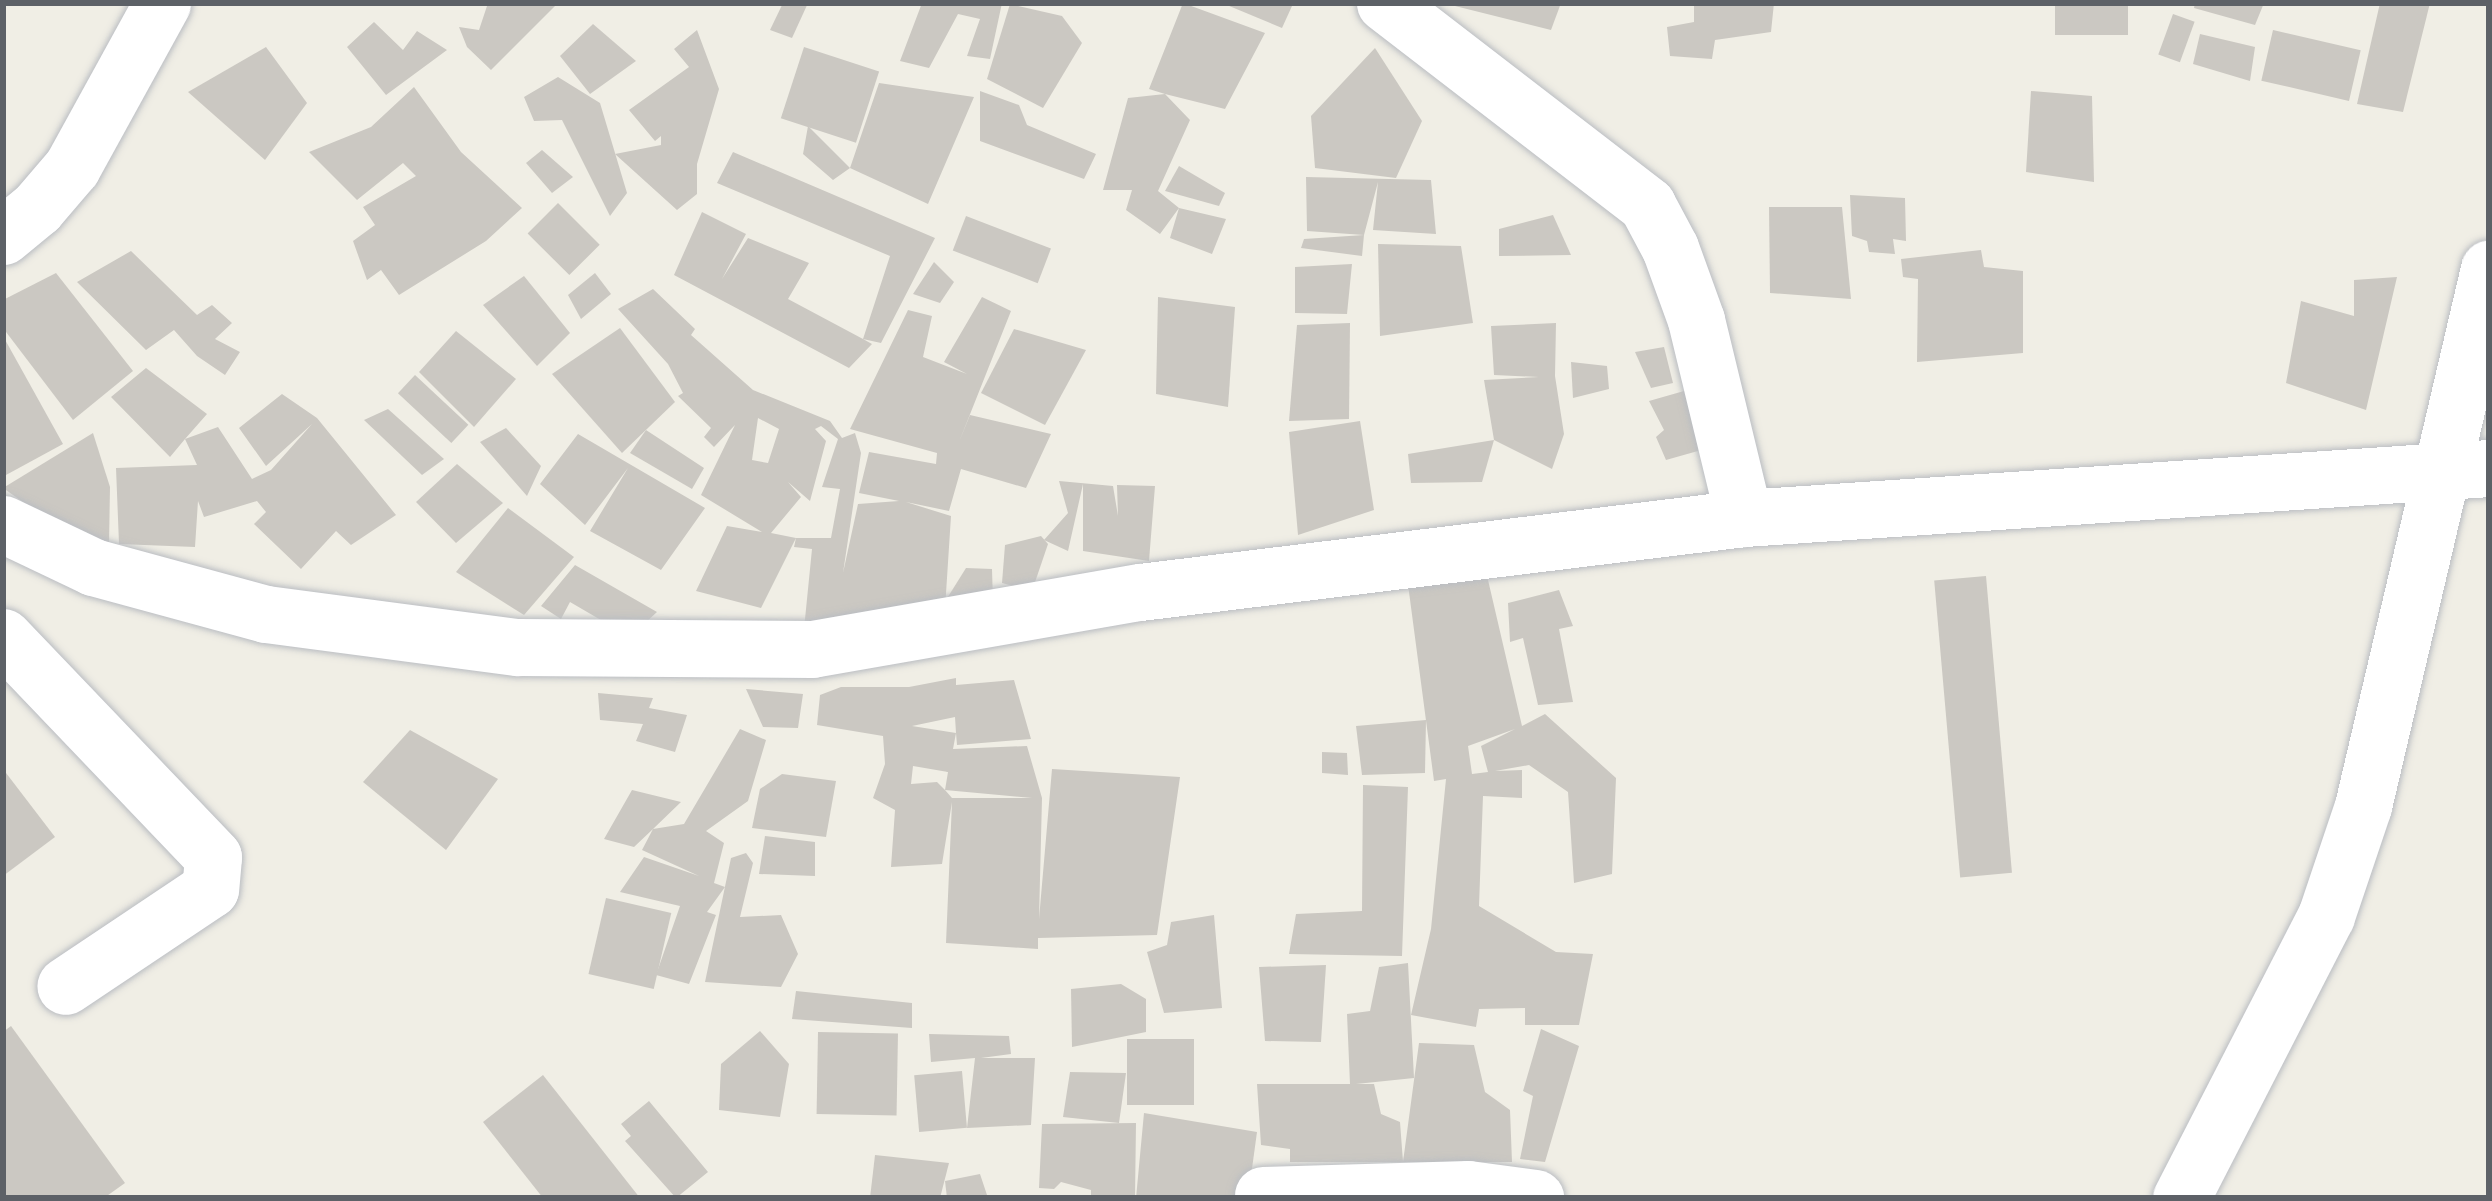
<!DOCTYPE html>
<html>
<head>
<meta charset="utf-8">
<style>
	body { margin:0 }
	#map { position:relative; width:2492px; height:1201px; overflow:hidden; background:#f0eee5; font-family:"DM Sans",sans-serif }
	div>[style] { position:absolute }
	.building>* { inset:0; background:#cbc8c2; transform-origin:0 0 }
	.roads { filter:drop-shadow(0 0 3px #babdc2) drop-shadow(0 0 3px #babdc2) }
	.minor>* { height:57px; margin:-28.5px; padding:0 28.5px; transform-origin:28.5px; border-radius:28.5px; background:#fff }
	span { translate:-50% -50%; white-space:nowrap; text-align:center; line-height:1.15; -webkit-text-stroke:9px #fff; paint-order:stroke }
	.frame { position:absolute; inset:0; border:6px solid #5d6167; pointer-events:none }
</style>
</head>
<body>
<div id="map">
	<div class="building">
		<div style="clip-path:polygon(488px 3px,558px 3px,491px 70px,467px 47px,459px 27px,479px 30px)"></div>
		<div style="clip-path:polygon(783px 3px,808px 3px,792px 38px,770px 30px)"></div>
		<div style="clip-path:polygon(922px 3px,1002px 3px,990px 59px,967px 56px,980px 19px,958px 14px,929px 68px,900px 61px)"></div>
		<div style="clip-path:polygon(1183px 3px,1265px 33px,1225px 109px,1165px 94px,1190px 120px,1158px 191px,1179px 208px,1226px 219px,1212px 254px,1170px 238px,1179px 208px,1160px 234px,1126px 210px,1132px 190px,1103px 190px,1128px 98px,1165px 94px,1149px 89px)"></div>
		<div style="clip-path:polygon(1222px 3px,1283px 3px,1292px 6px,1282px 28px)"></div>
		<div style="clip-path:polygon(1561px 3px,1551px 30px,1451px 5px,1451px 3px)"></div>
		<div style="clip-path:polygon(1694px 3px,1774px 3px,1771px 32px,1715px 40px,1712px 59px,1670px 56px,1667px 27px,1694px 22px)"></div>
		<div style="left:2055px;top:3px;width:73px;height:32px"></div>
		<div style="clip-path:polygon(2195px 3px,2264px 3px,2255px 25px,2194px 8px)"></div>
		<div style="clip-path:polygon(2380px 3px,2430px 3px,2403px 112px,2357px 104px)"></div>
		<div style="clip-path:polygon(1010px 4px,1062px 16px,1082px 43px,1043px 108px,987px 79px)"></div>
		<div style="left:2173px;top:14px;width:23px;height:43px;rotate:20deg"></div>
		<div style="clip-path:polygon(374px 22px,403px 50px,417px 31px,447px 50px,386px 95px,347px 47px)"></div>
		<div style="clip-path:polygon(593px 24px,636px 61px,590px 94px,560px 56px)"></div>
		<div style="clip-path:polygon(697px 30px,719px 89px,697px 164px,697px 194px,677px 210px,615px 154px,661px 145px,661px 136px,655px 141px,629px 110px,689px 67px,674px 49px)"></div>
		<div style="left:2273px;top:30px;width:90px;height:52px;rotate:13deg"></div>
		<div style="clip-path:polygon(2200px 34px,2255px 47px,2250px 81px,2193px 64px)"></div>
		<div style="clip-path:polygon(266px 47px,307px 103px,265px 160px,188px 92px)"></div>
		<div style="left:804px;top:47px;width:79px;height:75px;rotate:18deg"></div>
		<div style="clip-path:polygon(1375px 48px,1422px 121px,1396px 178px,1315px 168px,1311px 116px)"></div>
		<div style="clip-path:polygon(558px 77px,600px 103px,627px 193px,610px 216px,562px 120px,534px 121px,524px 97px)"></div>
		<div style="clip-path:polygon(879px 83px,974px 97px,928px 204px,850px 168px,833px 180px,803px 154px,808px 126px,850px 168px)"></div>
		<div style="clip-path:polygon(414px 87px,461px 152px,522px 208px,486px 241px,399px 295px,381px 270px,367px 280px,353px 241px,375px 225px,363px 207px,416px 176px,403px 163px,357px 200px,309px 152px,371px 127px)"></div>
		<div style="clip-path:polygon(980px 91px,1019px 105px,1027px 125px,1096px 154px,1084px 179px,980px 141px)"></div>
		<div style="clip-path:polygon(2031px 91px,2092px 96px,2094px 182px,2026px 172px)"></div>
		<div style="clip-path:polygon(542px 150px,573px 177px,552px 193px,526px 163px)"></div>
		<div style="clip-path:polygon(733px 152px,935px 238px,881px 343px,863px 339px,872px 344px,849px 368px,674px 275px,702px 212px,746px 234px,722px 279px,748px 238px,809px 263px,788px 299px,863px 339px,890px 256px,717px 183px)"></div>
		<div style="clip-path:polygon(1179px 166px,1225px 193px,1219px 206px,1165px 191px)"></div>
		<div style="clip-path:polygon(1306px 177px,1431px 180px,1436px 234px,1373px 230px,1378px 182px,1364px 235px,1307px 231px)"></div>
		<div style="clip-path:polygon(1850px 195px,1905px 198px,1906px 241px,1893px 239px,1895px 254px,1869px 252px,1867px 241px,1852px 236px)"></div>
		<div style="left:558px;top:203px;width:59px;height:43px;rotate:45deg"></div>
		<div style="clip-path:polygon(1769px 207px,1842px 207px,1851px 299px,1770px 293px)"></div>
		<div style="clip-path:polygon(1553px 215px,1571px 255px,1499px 256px,1499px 229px)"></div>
		<div style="left:966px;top:216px;width:91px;height:37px;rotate:21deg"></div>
		<div style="clip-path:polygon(1364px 235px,1362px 256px,1301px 248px,1304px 239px)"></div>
		<div style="clip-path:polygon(1378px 244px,1461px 246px,1473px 323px,1380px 336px)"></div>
		<div style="clip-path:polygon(1981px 250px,1984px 267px,2023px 271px,2023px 353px,1917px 362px,1918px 279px,1903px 277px,1901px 259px)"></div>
		<div style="clip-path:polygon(131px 251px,197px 315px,212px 305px,232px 323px,215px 339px,240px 352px,225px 375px,197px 356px,174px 330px,146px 350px,77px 282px)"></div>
		<div style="clip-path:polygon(934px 262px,954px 282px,940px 303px,913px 294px)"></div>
		<div style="clip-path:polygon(1352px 264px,1347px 314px,1295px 313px,1295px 267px)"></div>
		<div style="clip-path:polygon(56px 273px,133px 371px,73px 420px,3px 328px,3px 300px)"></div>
		<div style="clip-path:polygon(595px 273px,611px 294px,581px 319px,568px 295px)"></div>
		<div style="clip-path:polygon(524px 276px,570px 333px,537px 366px,483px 305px)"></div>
		<div style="clip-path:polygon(2397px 277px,2366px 410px,2286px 383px,2301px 301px,2354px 316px,2354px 280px)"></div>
		<div style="clip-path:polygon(evenodd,653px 289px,695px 329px,691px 335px,753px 390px,830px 421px,842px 438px,855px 433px,861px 453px,843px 573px,858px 504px,899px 501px,859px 493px,869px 452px,936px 464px,937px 453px,850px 429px,908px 310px,932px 316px,923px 357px,967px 374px,944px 362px,982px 297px,1011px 311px,959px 442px,970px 415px,1051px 434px,1026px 488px,961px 469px,949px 511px,906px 502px,951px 516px,945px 609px,804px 629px,812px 549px,794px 547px,796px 538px,831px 538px,840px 489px,822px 487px,838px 439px,821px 426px,815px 429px,826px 441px,810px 501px,788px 482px,801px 497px,771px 533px,796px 538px,761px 608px,696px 591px,727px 526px,762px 532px,701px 495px,735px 425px,714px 447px,704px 437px,711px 428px,678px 396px,683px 393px,668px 364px,618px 309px,653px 289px,758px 418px,779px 429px,768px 463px,752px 460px,758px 418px)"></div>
		<div style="clip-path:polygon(1158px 297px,1235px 307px,1228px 407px,1156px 394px)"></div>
		<div style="clip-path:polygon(1350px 323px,1349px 419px,1289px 421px,1297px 325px)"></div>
		<div style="clip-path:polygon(1556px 323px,1555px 376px,1564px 434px,1552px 469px,1494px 440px,1484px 380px,1539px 377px,1494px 375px,1491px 326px)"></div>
		<div style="clip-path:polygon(620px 328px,675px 402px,622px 453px,552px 374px)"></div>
		<div style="clip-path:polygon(1014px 329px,1086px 350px,1045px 425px,981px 393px)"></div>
		<div style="clip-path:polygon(456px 331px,516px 379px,474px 427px,419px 372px)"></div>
		<div style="clip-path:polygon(3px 336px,63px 444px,6px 475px,3px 472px)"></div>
		<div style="clip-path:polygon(1664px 347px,1673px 383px,1651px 388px,1635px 352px)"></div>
		<div style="clip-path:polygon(1571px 362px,1607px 366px,1609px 389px,1573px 398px)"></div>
		<div style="clip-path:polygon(146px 368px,207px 414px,185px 439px,218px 427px,252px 479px,271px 470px,312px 424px,266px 466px,239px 428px,282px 394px,317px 418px,396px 515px,351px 545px,336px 531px,301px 569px,254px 524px,266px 512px,257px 501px,204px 517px,198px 501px,195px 547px,119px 544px,116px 468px,197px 465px,185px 439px,170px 457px,111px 397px)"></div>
		<div style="left:415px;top:375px;width:73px;height:25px;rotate:43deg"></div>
		<div style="clip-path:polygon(1691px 389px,1712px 447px,1666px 460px,1656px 437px,1664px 430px,1649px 401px)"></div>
		<div style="clip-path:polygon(388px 409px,444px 459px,422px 475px,364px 420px)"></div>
		<div style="clip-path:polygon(1360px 421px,1374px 510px,1298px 535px,1289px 432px)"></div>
		<div style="clip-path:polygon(506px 428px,541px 466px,527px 496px,480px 442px)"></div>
		<div style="clip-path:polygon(646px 430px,704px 468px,692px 489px,630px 453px)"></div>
		<div style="clip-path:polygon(93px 433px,110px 487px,109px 544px,79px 541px,3px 488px)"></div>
		<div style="clip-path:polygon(578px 434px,705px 508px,661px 570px,590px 531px,628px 468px,585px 525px,540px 484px)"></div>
		<div style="clip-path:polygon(1494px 440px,1482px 482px,1411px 483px,1408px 454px)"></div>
		<div style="clip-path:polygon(457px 464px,503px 503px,456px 543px,416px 502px)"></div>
		<div style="clip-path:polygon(1059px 481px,1113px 486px,1118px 516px,1117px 485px,1155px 486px,1149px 561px,1083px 551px,1083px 484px,1068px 551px,1044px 540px,1068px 513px)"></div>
		<div style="clip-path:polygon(508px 508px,574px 557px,524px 615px,456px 572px)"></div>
		<div style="clip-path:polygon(1041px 536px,1048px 544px,1032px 591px,1002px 583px,1005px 545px)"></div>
		<div style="clip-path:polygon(575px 565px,657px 612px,630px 637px,570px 602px,561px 619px,541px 606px)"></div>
		<div style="clip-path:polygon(evenodd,1485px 567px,1522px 726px,1545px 714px,1616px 778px,1612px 874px,1574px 883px,1568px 792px,1529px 765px,1495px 771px,1522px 770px,1522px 798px,1483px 796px,1479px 906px,1556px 952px,1593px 954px,1579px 1025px,1525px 1025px,1525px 1008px,1479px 1009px,1476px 1027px,1411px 1015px,1431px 929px,1446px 779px,1434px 781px,1407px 577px,1485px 567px,1515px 729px,1481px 746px,1488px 772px,1472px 774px,1468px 746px,1515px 729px)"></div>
		<div style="clip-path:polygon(966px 568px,992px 569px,993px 602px,946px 600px)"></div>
		<div style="left:1986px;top:576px;width:298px;height:52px;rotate:85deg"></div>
		<div style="clip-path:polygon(1559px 590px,1573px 626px,1559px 629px,1573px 702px,1538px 705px,1523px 638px,1510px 642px,1508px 603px)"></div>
		<div style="clip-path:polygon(evenodd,956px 678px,956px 685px,1014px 680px,1031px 739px,957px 745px,956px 733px,953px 749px,1027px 746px,1042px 798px,1039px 919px,1052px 769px,1180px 777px,1157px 935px,1038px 938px,1038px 949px,946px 943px,952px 802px,942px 864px,891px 867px,895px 810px,873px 798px,885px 764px,883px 736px,817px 725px,820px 695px,841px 687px,909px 687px,956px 678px,955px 717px,956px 733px,912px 726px,955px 717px,956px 678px,913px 766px,948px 772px,945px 790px,937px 782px,911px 784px,913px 766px,956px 678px,945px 790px,1032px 798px,952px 798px,945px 790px)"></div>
		<div style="clip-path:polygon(746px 689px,803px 694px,798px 728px,763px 727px)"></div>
		<div style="clip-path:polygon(598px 693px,653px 698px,649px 708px,687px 715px,675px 752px,636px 741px,643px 724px,600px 720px)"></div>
		<div style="clip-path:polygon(1426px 720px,1425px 773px,1362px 775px,1356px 726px)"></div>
		<div style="clip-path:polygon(740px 729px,766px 740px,748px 801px,706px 831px,724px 843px,714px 883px,725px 887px,707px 912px,716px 915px,689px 984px,656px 975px,680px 906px,620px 892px,644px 857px,699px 876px,642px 850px,653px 829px,634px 847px,604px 839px,632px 790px,681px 802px,653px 829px,684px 824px)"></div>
		<div style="clip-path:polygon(410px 730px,498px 779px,446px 850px,363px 782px)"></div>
		<div style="clip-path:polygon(1322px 752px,1347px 753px,1348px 775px,1322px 773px)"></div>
		<div style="clip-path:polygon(3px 769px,55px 837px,3px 876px)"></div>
		<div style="clip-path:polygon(782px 774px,836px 781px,826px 837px,752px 828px,760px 789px)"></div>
		<div style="clip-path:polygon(1363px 785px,1408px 787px,1402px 956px,1289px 954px,1296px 914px,1362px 911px)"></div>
		<div style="clip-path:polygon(765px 836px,815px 842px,815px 876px,759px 874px)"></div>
		<div style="clip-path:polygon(746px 853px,753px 863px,740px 917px,781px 915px,798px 954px,781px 987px,705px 982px,731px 858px)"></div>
		<div style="left:606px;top:898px;width:67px;height:78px;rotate:13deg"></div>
		<div style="clip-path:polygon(1214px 915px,1222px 1008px,1164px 1013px,1147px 952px,1167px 945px,1171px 922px)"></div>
		<div style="clip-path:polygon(1408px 963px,1414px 1078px,1356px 1084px,1374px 1084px,1381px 1114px,1400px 1122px,1403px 1162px,1290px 1162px,1290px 1149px,1261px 1145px,1257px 1084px,1350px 1084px,1347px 1014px,1370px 1011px,1379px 967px)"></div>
		<div style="clip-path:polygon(1326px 965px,1321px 1042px,1265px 1041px,1259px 967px)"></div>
		<div style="clip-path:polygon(1121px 984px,1146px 999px,1146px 1032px,1072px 1047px,1071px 989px)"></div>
		<div style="clip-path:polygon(796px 991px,912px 1003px,912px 1028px,792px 1019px)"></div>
		<div style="clip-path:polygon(11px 1026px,125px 1183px,104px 1198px,3px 1198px,3px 1032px)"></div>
		<div style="clip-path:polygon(1541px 1029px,1579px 1046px,1545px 1162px,1520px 1159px,1533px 1096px,1523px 1091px)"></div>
		<div style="clip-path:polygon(760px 1031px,789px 1064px,780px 1117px,719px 1110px,721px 1064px)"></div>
		<div style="left:818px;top:1032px;width:80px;height:82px;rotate:1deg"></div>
		<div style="clip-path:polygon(929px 1034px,1009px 1036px,1011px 1054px,981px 1058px,1035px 1058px,1031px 1125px,967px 1128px,975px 1058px,931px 1062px)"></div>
		<div style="left:1127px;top:1039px;width:67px;height:66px"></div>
		<div style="clip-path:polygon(1419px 1043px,1474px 1045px,1485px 1092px,1510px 1110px,1512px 1162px,1403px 1162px)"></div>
		<div style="left:962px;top:1071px;width:57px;height:48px;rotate:85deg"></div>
		<div style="clip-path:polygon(1070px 1072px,1126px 1073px,1119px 1123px,1063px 1117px)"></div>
		<div style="clip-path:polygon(543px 1075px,640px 1198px,543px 1198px,483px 1122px)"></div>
		<div style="clip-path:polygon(649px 1101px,708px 1172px,676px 1198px,625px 1141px,631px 1136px,621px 1124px)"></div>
		<div style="clip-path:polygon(1144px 1113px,1257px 1132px,1248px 1198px,1136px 1198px)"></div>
		<div style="clip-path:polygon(1136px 1123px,1135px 1198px,1091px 1198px,1091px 1190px,1061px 1182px,1054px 1189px,1039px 1188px,1042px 1124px)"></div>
		<div style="clip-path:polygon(875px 1155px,949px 1163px,940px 1198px,870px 1198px)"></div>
		<div style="clip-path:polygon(980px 1174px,988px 1198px,947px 1198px,945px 1181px)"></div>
	</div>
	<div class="roads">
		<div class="minor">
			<div style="left:1385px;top:3px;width:331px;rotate:37.6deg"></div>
			<div style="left:1647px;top:205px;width:49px;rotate:61.9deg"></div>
			<div style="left:1670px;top:248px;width:77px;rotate:70.1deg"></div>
			<div style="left:1696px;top:320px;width:204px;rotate:76.4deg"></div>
			<div style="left:3px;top:236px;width:44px;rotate:-39.5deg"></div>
			<div style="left:37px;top:208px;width:54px;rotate:-49.5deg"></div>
			<div style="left:72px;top:167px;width:187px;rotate:-61.2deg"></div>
			<div style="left:3px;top:524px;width:100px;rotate:25.5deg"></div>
			<div style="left:93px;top:567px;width:179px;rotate:15.2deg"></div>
			<div style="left:266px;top:614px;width:254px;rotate:7.5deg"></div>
			<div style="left:518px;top:647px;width:294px;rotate:0.4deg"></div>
			<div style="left:812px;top:649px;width:333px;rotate:-9.9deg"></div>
			<div style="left:1140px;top:592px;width:609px;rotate:-6.98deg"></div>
			<div style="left:1744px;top:518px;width:747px;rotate:-3.84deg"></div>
			<div style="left:3px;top:637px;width:304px;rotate:46.3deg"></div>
			<div style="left:213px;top:857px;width:32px;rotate:95deg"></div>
			<div style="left:210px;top:889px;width:174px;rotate:146.2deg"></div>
			<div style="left:1263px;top:1195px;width:205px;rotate:-1.7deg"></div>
			<div style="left:1468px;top:1189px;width:68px;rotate:7.7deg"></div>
			<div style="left:2181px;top:1198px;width:317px;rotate:-62.8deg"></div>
			<div style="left:2326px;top:916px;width:116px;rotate:-71.4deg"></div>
			<div style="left:2363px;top:806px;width:552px;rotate:-76.8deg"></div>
		</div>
	</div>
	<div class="frame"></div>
</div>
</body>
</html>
